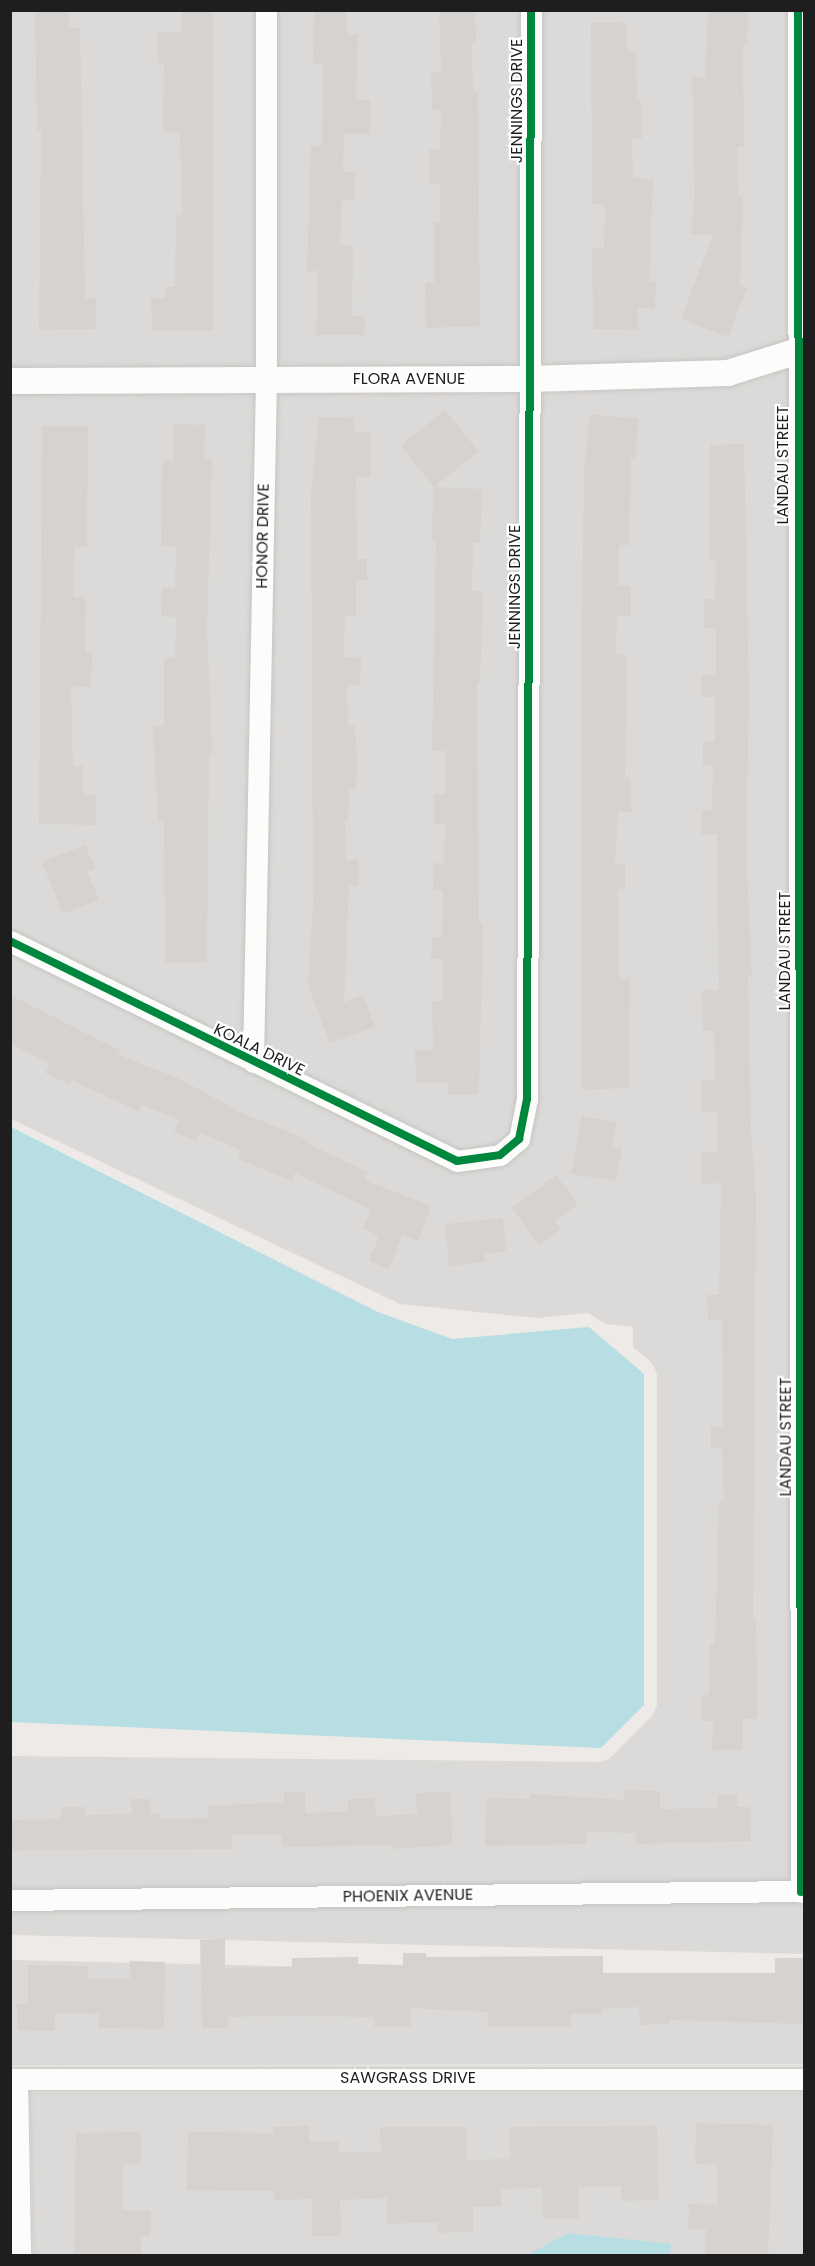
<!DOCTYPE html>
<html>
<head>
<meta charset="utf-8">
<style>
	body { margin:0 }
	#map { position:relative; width:815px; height:2266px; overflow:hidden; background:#edeae7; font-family:Poppins,sans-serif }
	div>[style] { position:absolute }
	.residential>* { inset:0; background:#dcdad8 }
	.water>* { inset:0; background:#b7dee3 }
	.building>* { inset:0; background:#d5d2cf; transform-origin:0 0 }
	.roads { filter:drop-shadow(0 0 2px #c5c4c3) drop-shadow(0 0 2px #c5c4c3) }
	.minor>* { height:21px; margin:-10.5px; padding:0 10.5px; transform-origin:10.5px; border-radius:10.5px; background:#fcfcfb }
	.tertiary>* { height:26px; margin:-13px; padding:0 13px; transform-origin:13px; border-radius:13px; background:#fcfcfb }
	.cycleway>* { height:8px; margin:-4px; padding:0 4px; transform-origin:4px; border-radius:4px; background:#00873e }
	span { translate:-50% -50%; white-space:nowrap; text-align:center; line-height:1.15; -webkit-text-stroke:4.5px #fff; paint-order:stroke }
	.street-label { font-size:16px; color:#1e1e1e }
	.frame { position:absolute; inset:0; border:12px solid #1e1e1e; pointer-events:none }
</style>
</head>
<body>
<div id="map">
	<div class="residential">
		<div style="clip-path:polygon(11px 11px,804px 11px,804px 1954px,11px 1935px,11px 1756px,600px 1762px,609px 1759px,652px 1716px,657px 1705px,657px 1374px,652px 1363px,633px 1347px,633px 1327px,606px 1324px,588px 1313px,537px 1318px,400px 1304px,11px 1119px,11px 394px,529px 393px,693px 388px,11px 391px)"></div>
		<div style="clip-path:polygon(10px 1960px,804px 1978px,804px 2064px,11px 2065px)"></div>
		<div style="clip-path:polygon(30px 2093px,804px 2093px,804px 2255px,669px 2255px,672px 2245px,568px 2233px,527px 2256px,33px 2255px)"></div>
	</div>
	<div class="water">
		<div style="clip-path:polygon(11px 1127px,378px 1312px,452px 1339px,589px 1327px,644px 1374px,644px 1705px,601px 1748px,11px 1722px)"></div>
		<div style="clip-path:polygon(568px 2233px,672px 2244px,669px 2255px,527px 2255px)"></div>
	</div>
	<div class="building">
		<div style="clip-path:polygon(35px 10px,69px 10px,69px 28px,80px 28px,85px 298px,96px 298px,96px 329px,39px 330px,41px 131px,37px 131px)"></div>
		<div style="clip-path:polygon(182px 10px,213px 10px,213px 330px,152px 331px,151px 298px,165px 298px,165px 287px,175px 287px,176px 215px,182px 215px,180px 133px,163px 132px,164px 63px,158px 63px,158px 32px,182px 32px)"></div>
		<div style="clip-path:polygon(314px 10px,346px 10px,346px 35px,358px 35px,356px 100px,370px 100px,370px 134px,344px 134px,343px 172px,355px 172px,355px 200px,342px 200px,340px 245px,353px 246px,352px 316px,365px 316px,364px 335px,316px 335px,318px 271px,307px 271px,311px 146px,322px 146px,323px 64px,313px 63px)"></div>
		<div style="clip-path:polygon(439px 10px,475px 10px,476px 41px,472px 42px,473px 91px,478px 91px,480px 326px,426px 328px,425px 283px,434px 283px,434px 222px,440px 222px,440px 184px,429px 184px,430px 149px,440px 149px,441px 110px,432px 110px,431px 72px,441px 72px)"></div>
		<div style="clip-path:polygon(708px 10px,748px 10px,747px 44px,743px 44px,744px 147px,737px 147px,738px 196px,743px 196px,740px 285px,747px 288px,728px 337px,681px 319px,713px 235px,691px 234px,695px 195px,692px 77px,705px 77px)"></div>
		<div style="clip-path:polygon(626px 22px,627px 51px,636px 51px,637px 100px,641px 100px,642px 139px,632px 139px,633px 178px,653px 179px,649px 282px,656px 282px,655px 309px,638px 308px,638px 330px,593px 329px,592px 248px,604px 248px,605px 205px,592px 204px,591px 23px)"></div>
		<div style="left:445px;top:410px;width:53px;height:57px;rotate:51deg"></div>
		<div style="clip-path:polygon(590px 414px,639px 419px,635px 458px,631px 458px,629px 545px,619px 545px,618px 586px,631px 586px,631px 616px,617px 616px,616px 654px,627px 655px,625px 777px,630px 777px,631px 812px,618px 812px,615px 864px,625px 864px,625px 889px,618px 889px,618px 979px,630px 979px,629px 1088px,582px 1090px,581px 700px,584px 472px)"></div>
		<div style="clip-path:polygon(319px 417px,354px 418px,354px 432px,371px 432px,370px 477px,356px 477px,357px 559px,367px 559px,367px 580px,356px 580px,356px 616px,345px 616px,344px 657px,361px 658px,360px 685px,347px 685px,348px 726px,355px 726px,357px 758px,356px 790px,349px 790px,348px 821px,345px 821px,346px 860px,358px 859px,359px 886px,349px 886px,344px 1002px,363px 995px,375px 1027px,330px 1043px,308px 985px,313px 903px,311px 491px)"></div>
		<div style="clip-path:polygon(173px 424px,205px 425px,204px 458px,212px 458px,207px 628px,212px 754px,209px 754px,207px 962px,165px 962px,164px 821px,158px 822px,153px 726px,164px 726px,164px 658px,175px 658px,176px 617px,161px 616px,162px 588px,175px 589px,176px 547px,161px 546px,162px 461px,173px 461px)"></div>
		<div style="clip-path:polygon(42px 426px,88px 426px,87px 547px,74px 547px,73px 597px,86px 597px,85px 653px,92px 653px,91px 687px,71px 686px,73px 766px,83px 766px,82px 795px,96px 795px,96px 825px,39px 824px)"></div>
		<div style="clip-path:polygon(744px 444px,749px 696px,746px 851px,752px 976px,748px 976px,751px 1129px,756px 1197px,753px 1618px,756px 1618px,757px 1695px,757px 1719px,743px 1719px,743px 1750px,712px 1750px,713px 1721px,701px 1721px,701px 1695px,709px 1695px,710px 1644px,715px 1645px,719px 1501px,724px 1501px,722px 1448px,711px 1448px,711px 1427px,723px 1427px,722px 1320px,708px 1320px,707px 1295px,719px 1295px,721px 1183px,701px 1184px,701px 1153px,718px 1152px,718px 1112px,702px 1112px,702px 1079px,715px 1080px,714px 1031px,703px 1031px,702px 990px,719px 990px,717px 834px,701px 834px,702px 810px,712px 810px,713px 765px,703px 766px,703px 742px,715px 742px,715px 697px,702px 697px,701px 675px,716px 675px,716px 628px,704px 628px,704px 599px,715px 599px,716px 561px,710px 561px,710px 445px)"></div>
		<div style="clip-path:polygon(433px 487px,482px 489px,480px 543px,473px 543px,472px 591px,483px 591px,480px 682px,477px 682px,479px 923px,483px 923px,479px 1094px,448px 1095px,448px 1082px,416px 1083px,415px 1050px,433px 1050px,432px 1001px,443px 1001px,443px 959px,431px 959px,432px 937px,442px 938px,443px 890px,433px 889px,434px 863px,444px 863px,445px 824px,434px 824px,434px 794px,445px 794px,445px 751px,432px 751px,436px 542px,432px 542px)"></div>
		<div style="clip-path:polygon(85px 845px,95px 868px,87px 871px,99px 900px,63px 914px,42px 862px)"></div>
		<div style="clip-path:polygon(10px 995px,121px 1051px,119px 1055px,178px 1078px,244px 1114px,308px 1140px,307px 1143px,368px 1172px,364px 1180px,431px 1206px,418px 1241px,402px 1235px,389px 1269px,369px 1261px,379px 1236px,363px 1229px,370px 1209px,295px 1173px,292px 1181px,238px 1159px,241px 1151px,200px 1132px,196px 1141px,174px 1131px,180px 1120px,142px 1105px,139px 1112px,72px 1080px,70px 1085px,45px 1073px,50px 1064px,10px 1044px)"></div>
		<div style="clip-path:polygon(582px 1116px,617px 1122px,612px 1146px,622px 1148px,616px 1181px,571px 1174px)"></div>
		<div style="clip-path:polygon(556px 1175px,578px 1204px,555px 1221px,561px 1229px,539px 1245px,512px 1208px)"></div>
		<div style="clip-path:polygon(503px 1218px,506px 1251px,484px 1254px,485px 1262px,449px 1266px,445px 1224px)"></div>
		<div style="clip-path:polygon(624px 1790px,660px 1791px,660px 1809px,718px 1808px,718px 1795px,737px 1795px,737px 1807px,750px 1807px,751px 1841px,636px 1844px,636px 1833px,586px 1832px,586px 1844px,485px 1846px,487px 1798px,530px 1799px,530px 1794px,624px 1800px)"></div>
		<div style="clip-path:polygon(284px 1792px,305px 1792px,305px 1813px,348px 1812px,348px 1799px,375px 1798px,376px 1816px,417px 1814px,416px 1793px,451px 1792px,452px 1845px,391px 1849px,391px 1845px,282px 1847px,282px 1835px,232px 1835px,232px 1849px,10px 1850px,10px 1820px,61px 1819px,61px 1807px,85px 1807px,85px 1815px,132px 1814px,131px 1799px,150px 1799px,150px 1814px,160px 1814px,160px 1819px,209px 1818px,208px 1806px,284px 1802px)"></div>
		<div style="clip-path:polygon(225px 1939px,225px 1968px,292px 1967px,292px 1958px,358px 1957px,358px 1964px,403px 1965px,403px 1953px,426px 1953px,426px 1957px,603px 1956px,603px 1973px,775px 1973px,775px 1958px,804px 1958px,804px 2024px,670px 2020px,670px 2024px,640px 2025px,639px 2007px,602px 2009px,602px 2014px,571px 2014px,571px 2026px,488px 2026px,488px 2012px,411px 2008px,411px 2027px,374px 2027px,374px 2017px,293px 2016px,228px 2017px,228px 2028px,202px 2028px,200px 1940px)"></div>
		<div style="clip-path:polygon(130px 1961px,165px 1962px,164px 2029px,98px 2028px,99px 2014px,55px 2013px,55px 2031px,17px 2030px,17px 2004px,28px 2004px,28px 1965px,88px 1966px,88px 1979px,130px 1979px)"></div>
		<div style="clip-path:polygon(696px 2123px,773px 2125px,768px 2256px,705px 2256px,706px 2229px,688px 2229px,689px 2204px,717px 2205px,718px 2165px,695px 2164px)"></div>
		<div style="clip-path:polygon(309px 2126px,309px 2142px,339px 2142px,339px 2152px,381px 2152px,380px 2127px,466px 2127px,466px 2160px,510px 2159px,510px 2127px,657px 2126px,658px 2200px,621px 2201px,621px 2186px,579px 2187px,579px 2218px,543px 2218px,542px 2188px,501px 2189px,501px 2206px,473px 2207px,473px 2232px,438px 2233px,438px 2222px,387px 2224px,387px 2198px,340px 2200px,341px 2236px,312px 2236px,312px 2199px,274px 2200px,274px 2191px,187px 2190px,188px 2132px,273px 2133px,273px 2127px)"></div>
		<div style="clip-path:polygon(141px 2132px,141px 2164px,122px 2165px,122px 2210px,151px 2211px,150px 2236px,141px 2236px,141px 2256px,74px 2256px,76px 2133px)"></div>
	</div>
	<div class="roads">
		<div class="minor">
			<div style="left:798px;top:10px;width:1882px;rotate:89.91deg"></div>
			<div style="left:10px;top:941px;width:498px;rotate:26.2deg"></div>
			<div style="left:457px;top:1161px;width:43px;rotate:-7.9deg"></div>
			<div style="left:500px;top:1155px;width:25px;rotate:-40deg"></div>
			<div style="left:519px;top:1139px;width:41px;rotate:-78.7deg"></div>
			<div style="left:527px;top:1099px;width:1089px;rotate:-89.79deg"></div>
			<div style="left:253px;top:1062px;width:683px;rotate:-88.91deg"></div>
			<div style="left:266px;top:379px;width:369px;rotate:-90deg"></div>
			<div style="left:10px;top:1900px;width:794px;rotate:-0.65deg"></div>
			<div style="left:10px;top:2079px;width:794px"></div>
			<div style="left:17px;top:2079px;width:177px;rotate:89deg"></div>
		</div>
		<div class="tertiary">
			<div style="left:10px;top:381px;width:519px;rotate:-0.22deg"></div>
			<div style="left:529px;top:379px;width:199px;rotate:-1.7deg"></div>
			<div style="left:728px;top:373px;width:80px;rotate:-17.5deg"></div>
		</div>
	</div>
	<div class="cycleway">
		<div style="left:798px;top:10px;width:1882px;rotate:89.91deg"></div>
		<div style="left:10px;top:941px;width:498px;rotate:26.2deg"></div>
		<div style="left:457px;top:1161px;width:43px;rotate:-7.9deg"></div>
		<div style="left:500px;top:1155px;width:25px;rotate:-40deg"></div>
		<div style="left:519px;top:1139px;width:41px;rotate:-78.7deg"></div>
		<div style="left:527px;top:1099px;width:1089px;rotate:-89.79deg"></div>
	</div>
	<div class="street-label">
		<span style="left:517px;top:101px;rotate:-90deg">JENNINGS DRIVE</span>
		<span style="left:409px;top:379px">FLORA AVENUE</span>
		<span style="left:783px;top:465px;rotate:-90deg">LANDAU STREET</span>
		<span style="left:263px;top:536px;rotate:-89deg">HONOR DRIVE</span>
		<span style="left:515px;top:587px;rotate:-90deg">JENNINGS DRIVE</span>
		<span style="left:785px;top:951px;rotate:-90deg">LANDAU STREET</span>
		<span style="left:259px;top:1050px;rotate:26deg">KOALA DRIVE</span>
		<span style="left:786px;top:1437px;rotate:-90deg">LANDAU STREET</span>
		<span style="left:408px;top:1896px;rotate:-1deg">PHOENIX AVENUE</span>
		<span style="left:408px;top:2078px">SAWGRASS DRIVE</span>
	</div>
	<div class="frame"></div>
</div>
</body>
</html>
